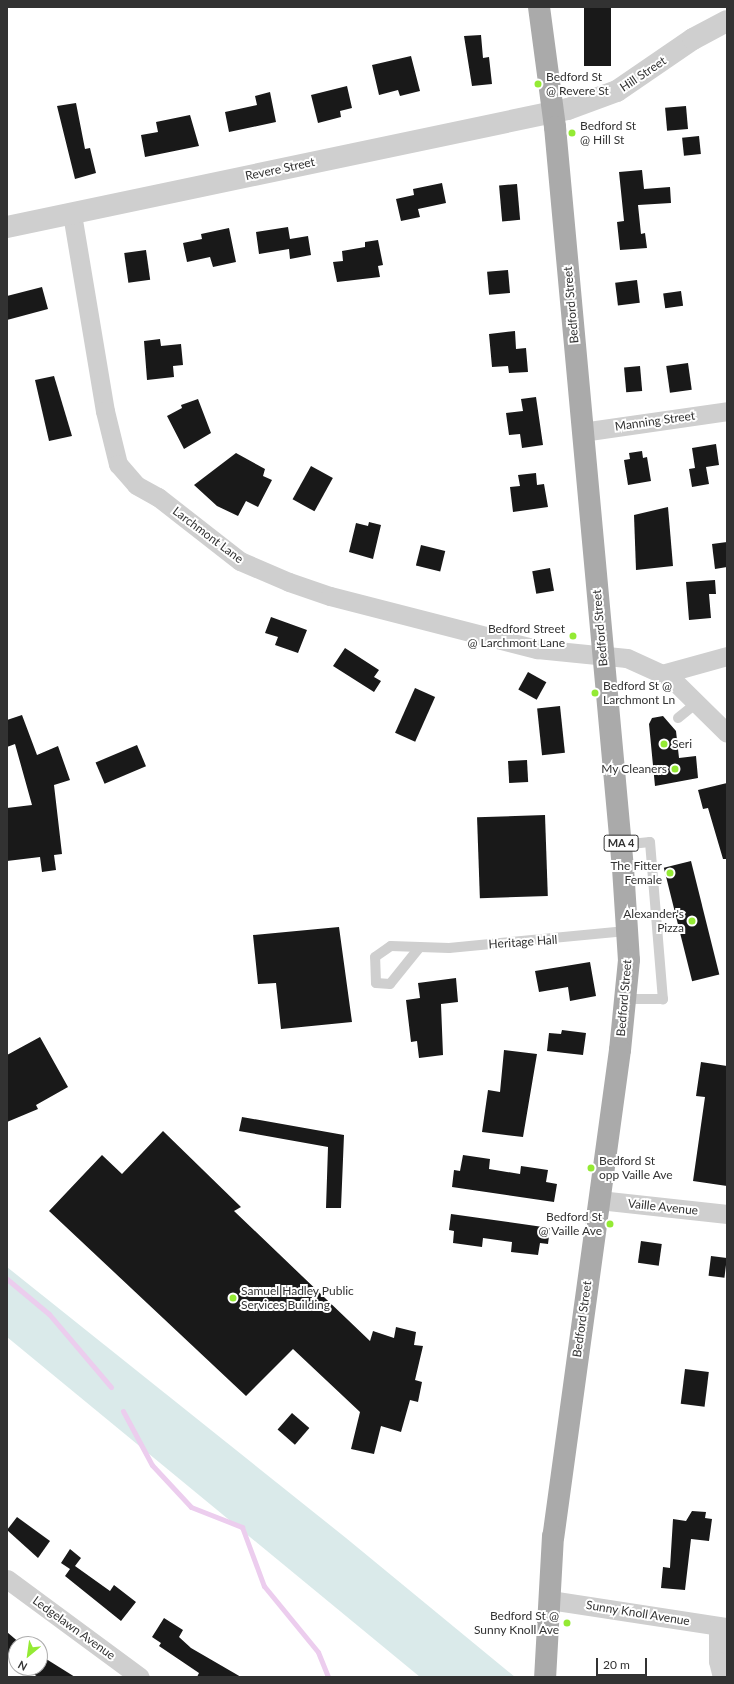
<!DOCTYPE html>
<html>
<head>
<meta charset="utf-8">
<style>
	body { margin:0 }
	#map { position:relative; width:734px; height:1684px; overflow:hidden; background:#fff; font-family:Lato,sans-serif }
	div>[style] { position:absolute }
	.green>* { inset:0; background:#daeaea }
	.stream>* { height:5px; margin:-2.5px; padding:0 2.5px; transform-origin:2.5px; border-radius:2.5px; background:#eccdee }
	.building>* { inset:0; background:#191919; transform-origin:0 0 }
	.service>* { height:10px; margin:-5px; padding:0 5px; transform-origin:5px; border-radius:5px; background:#cfcfcf }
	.minor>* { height:19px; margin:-9.5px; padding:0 9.5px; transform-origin:9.5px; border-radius:9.5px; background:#cfcfcf }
	.tertiary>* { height:22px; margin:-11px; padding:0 11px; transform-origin:11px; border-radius:11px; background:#cfcfcf }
	.primary>* { height:22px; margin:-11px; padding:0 11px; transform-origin:11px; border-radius:11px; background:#aaa }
	.dots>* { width:11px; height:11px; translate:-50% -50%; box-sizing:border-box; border:2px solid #fff; border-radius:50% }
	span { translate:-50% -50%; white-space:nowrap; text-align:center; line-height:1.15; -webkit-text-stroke:4px #fff; paint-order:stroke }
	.shield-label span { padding:1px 3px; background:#fff; border:1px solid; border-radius:3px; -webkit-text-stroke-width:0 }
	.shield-label { font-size:11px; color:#323232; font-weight:700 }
	.street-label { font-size:12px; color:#323232 }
	.poi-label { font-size:12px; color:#323232 }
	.left { translate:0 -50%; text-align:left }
	.right { translate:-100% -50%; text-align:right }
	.frame { position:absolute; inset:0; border:8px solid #323232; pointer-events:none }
	.north { position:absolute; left:8px; top:1636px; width:40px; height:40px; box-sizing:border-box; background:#fff; border:1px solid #adadad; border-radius:50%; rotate:209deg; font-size:11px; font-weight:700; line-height:16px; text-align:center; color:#323232 }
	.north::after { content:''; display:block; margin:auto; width:14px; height:18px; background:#94ea34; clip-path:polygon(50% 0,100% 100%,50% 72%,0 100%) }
	.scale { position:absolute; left:596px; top:1658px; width:51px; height:18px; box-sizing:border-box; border:2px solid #323232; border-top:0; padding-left:5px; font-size:12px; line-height:14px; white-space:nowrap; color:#323232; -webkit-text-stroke:3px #fff; paint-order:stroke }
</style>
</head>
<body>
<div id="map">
	<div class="green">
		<div style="clip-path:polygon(7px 1267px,346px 1538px,515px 1677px,420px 1677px,7px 1337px)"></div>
	</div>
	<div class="stream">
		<div style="left:7px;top:1279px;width:55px;rotate:39.8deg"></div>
		<div style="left:49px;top:1314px;width:96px;rotate:49.7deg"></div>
		<div style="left:123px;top:1411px;width:61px;rotate:61.8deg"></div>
		<div style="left:152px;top:1465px;width:57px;rotate:47.1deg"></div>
		<div style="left:191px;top:1507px;width:55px;rotate:21.4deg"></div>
		<div style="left:242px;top:1527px;width:63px;rotate:69.6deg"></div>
		<div style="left:264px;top:1586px;width:85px;rotate:50.7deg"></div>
		<div style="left:318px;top:1652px;width:27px;rotate:68deg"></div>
	</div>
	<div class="building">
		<div style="left:584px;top:7px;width:27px;height:59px"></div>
		<div style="clip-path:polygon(481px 35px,483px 58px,489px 57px,492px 84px,472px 86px,464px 36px)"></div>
		<div style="clip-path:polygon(411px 56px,420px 91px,400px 96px,398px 90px,379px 95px,372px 65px)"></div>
		<div style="clip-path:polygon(347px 86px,352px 108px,340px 111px,341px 117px,318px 123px,311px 95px)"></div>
		<div style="clip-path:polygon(270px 92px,276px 122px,229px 132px,225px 112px,257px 105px,255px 96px)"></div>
		<div style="clip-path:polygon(76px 103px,85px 149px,90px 148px,96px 173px,75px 179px,57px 106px)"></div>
		<div style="left:686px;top:106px;width:23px;height:21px;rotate:85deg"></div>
		<div style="clip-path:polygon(190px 115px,199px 146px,145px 157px,141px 135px,158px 132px,156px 122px)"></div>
		<div style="left:699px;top:136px;width:18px;height:17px;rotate:84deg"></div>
		<div style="clip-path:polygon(642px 170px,644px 189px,670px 187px,671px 203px,638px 205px,641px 234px,645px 233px,647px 248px,620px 250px,617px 222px,624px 221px,619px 172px)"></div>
		<div style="clip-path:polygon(442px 183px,446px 203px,418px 209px,420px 217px,401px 221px,396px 199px,414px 195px,413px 189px)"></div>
		<div style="left:517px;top:184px;width:36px;height:18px;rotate:85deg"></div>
		<div style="clip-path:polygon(288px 227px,290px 239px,308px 236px,311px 255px,290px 259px,289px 249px,259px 254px,256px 232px)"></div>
		<div style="clip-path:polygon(229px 228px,236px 262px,213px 267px,210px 257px,187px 262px,183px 243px,202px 239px,201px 234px)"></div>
		<div style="clip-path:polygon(378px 240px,383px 265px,378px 266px,380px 277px,337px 282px,333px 262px,343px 261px,342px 251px,365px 247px,365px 242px)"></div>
		<div style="left:146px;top:250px;width:30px;height:22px;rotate:82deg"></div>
		<div style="left:508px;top:270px;width:23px;height:21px;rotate:85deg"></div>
		<div style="left:637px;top:280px;width:23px;height:22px;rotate:83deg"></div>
		<div style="clip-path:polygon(42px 287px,48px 309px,7px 320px,7px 296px)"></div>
		<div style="left:681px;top:291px;width:15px;height:18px;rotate:82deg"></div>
		<div style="clip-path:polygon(515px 331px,516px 349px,526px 348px,528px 372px,509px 373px,508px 366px,492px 367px,489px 334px)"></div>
		<div style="clip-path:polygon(160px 339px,161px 346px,181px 344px,183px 365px,173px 366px,174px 377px,147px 380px,144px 341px)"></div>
		<div style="left:688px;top:363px;width:27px;height:22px;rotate:82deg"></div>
		<div style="left:640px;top:366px;width:25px;height:16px;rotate:85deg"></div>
		<div style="clip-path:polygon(54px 376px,72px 436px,49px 441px,35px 380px)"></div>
		<div style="clip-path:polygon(536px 397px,543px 445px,522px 448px,520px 434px,509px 435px,506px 413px,523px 411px,521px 399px)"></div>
		<div style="clip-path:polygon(198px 399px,211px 433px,184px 449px,167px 416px,182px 408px,181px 405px)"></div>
		<div style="clip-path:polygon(716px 444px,719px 465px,706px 467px,709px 484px,692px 487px,689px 469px,695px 468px,692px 448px)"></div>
		<div style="clip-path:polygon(642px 451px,643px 458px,647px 457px,651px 481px,628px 485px,624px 460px,630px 459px,629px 453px)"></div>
		<div style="clip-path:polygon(236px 453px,265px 469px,263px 476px,272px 480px,258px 507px,246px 501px,238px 516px,217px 506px,194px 485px)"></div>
		<div style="left:311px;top:466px;width:25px;height:38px;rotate:29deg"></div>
		<div style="clip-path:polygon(536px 473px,537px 485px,544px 484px,548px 507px,513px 512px,510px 487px,520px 486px,518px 475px)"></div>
		<div style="clip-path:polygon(668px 507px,673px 566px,636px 570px,634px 515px)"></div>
		<div style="clip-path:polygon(369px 522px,381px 525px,373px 559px,349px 552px,356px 523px,368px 526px)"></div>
		<div style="clip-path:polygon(727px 542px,727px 567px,715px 569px,712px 544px)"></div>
		<div style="left:421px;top:545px;width:25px;height:21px;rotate:14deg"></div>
		<div style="left:550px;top:568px;width:23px;height:18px;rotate:80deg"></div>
		<div style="clip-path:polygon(715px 580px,716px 594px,709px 594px,711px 618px,689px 620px,686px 582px)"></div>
		<div style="clip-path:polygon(271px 617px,307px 630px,298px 653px,275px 645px,278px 637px,265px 633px)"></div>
		<div style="clip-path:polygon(345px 648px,379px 670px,374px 677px,381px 681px,374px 692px,333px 666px)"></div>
		<div style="left:528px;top:672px;width:21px;height:20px;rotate:29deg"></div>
		<div style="left:415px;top:688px;width:22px;height:49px;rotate:24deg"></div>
		<div style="left:560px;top:706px;width:47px;height:23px;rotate:84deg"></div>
		<div style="clip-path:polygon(22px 715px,37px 755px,58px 746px,70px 780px,54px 785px,62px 854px,54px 855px,56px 870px,42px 872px,40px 857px,7px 861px,7px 808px,32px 805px,15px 744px,7px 747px,7px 720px)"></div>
		<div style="clip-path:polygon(663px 716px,676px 731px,679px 758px,696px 756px,698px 778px,655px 786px,649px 724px,652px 718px)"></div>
		<div style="left:137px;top:745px;width:23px;height:45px;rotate:67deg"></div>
		<div style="left:527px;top:760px;width:22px;height:19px;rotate:87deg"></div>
		<div style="clip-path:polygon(727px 783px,727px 859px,723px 859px,708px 808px,703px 809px,698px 790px)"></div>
		<div style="left:545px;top:815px;width:81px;height:68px;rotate:88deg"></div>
		<div style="left:691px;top:861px;width:117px;height:28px;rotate:76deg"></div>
		<div style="clip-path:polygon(339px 927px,352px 1022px,281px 1029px,276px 983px,258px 984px,253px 935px)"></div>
		<div style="clip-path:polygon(590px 962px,596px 996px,570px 1001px,568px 987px,539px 992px,535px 971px)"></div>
		<div style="clip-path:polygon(456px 978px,458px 1002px,441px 1004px,443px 1055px,419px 1058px,417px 1041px,411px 1042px,406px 1000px,420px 998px,418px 983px)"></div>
		<div style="clip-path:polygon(562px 1030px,586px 1033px,583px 1055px,547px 1051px,549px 1033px,561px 1034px)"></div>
		<div style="clip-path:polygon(40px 1037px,68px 1087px,36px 1105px,38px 1109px,7px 1122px,7px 1055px)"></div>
		<div style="clip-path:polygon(504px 1050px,537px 1054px,523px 1137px,482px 1132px,488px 1090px,500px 1092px)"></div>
		<div style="clip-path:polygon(701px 1062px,727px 1066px,727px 1186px,693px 1181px,705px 1097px,696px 1096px)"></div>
		<div style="clip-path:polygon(242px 1117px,344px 1135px,341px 1208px,326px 1208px,328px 1147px,239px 1131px)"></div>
		<div style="clip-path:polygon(163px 1131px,241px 1207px,234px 1211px,370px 1341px,373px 1331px,394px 1338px,396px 1327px,416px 1332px,414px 1345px,423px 1346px,415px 1380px,422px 1382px,418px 1402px,410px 1400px,401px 1432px,381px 1426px,374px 1454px,351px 1449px,360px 1412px,293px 1349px,246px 1396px,49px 1211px,102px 1155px,122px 1174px)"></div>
		<div style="clip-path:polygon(463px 1155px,490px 1159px,489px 1169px,520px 1174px,521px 1166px,548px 1170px,546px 1182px,557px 1184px,554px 1202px,452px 1187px,454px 1170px,460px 1171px)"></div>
		<div style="clip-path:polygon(451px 1214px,550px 1228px,548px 1244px,540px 1243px,538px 1255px,511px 1252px,512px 1242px,483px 1238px,482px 1247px,453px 1243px,454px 1231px,449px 1230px)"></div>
		<div style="left:641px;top:1241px;width:21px;height:22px;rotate:8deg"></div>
		<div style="left:711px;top:1256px;width:16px;height:20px;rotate:7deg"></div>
		<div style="left:685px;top:1369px;width:24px;height:35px;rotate:7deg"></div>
		<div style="left:292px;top:1413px;width:23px;height:22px;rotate:41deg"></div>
		<div style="clip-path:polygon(692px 1511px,706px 1512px,705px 1518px,712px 1519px,709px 1541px,691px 1539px,685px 1590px,661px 1588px,663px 1567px,670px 1568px,673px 1519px,686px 1521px)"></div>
		<div style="clip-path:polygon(17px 1517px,50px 1541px,38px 1558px,7px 1530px)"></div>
		<div style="clip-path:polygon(70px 1549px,81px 1558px,75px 1566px,110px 1591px,114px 1585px,136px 1602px,121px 1621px,65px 1576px,70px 1569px,61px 1563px)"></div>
		<div style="clip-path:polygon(164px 1618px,183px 1630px,179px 1637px,191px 1648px,241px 1677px,197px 1677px,199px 1673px,159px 1646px,161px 1643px,152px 1637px)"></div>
		<div style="clip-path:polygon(7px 1632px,21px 1644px,16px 1644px,16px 1663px,7px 1656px)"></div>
		<div style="clip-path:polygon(43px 1657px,75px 1677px,38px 1677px,24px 1668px,40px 1668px)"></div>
	</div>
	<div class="service">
		<div style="left:678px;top:718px;width:26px;rotate:-39deg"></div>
		<div style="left:621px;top:845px;width:29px;rotate:-6deg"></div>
		<div style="left:650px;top:842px;width:158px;rotate:85.3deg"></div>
		<div style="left:663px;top:999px;width:38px;rotate:180deg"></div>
		<div style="left:419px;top:948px;width:46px;rotate:128.9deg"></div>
		<div style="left:390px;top:984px;width:14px;rotate:-176deg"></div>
		<div style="left:376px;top:983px;width:26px;rotate:-92deg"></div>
		<div style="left:375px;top:957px;width:19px;rotate:-35deg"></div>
		<div style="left:391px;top:946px;width:58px;rotate:2deg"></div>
		<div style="left:449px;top:948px;width:178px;rotate:-5.5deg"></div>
	</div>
	<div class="minor">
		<div style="left:72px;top:214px;width:200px;rotate:80.5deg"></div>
		<div style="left:105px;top:411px;width:55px;rotate:76.2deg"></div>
		<div style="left:118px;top:464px;width:28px;rotate:49deg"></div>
		<div style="left:136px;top:485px;width:25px;rotate:29deg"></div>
		<div style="left:158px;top:497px;width:104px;rotate:38deg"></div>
		<div style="left:240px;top:561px;width:53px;rotate:23.2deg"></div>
		<div style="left:289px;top:582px;width:43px;rotate:18.9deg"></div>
		<div style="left:330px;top:596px;width:214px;rotate:14.4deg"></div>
		<div style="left:537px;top:649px;width:90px;rotate:5.7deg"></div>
		<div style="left:627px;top:658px;width:48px;rotate:24.4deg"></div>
		<div style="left:671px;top:678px;width:78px;rotate:44.5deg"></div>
		<div style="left:582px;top:432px;width:147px;rotate:-8.2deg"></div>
		<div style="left:662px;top:674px;width:67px;rotate:-15.5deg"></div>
		<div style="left:599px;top:1200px;width:129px;rotate:6.2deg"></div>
		<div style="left:7px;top:1579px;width:165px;rotate:36.4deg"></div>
		<div style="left:550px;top:1600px;width:179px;rotate:8.7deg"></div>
		<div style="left:718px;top:1626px;width:35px;rotate:90deg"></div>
		<div style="left:718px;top:1661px;width:16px;rotate:76deg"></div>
	</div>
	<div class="tertiary">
		<div style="left:7px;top:227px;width:573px;rotate:-11.88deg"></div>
		<div style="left:568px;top:109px;width:52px;rotate:-20.2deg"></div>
		<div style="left:617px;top:91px;width:92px;rotate:-34.4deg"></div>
		<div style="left:693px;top:39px;width:38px;rotate:-28deg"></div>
	</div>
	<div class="primary">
		<div style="left:539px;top:7px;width:121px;rotate:82.4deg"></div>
		<div style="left:555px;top:127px;width:744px;rotate:84.76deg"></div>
		<div style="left:623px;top:868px;width:92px;rotate:86.3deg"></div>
		<div style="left:629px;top:960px;width:90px;rotate:95.7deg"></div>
		<div style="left:620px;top:1050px;width:491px;rotate:97.8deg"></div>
		<div style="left:553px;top:1536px;width:141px;rotate:93.2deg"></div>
	</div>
	<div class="dots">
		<div style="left:538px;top:84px;background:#94ea34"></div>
		<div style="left:572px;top:133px;background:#94ea34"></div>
		<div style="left:573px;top:636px;background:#94ea34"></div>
		<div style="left:595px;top:693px;background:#94ea34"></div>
		<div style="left:664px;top:744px;background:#94ea34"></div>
		<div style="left:675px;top:769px;background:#94ea34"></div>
		<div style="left:670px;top:873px;background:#94ea34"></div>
		<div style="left:692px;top:921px;background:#94ea34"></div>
		<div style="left:591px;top:1168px;background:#94ea34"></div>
		<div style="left:610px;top:1224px;background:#94ea34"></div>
		<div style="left:233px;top:1298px;background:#94ea34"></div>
		<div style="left:567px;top:1623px;background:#94ea34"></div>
	</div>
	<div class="shield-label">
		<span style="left:621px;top:843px">MA 4</span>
	</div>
	<div class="street-label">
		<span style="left:643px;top:74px;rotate:-34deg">Hill Street</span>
		<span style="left:280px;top:169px;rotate:-12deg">Revere Street</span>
		<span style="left:571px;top:305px;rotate:-95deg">Bedford Street</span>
		<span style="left:655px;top:421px;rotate:-8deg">Manning Street</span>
		<span style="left:208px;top:535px;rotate:37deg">Larchmont Lane</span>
		<span style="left:600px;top:628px;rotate:-95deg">Bedford Street</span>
		<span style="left:523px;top:942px;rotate:-4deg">Heritage Hall</span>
		<span style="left:624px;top:998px;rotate:-85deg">Bedford Street</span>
		<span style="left:663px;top:1207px;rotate:6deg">Vaille Avenue</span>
		<span style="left:582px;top:1319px;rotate:-82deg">Bedford Street</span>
		<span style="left:638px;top:1613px;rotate:9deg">Sunny Knoll Avenue</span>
		<span style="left:74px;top:1628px;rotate:36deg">Ledgelawn Avenue</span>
	</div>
	<div class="poi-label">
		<span class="left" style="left:546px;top:84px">Bedford St<br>@ Revere St</span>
		<span class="left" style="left:580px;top:133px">Bedford St<br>@ Hill St</span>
		<span class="right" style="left:565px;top:636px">Bedford Street<br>@ Larchmont Lane</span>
		<span class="left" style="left:603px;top:693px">Bedford St @<br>Larchmont Ln</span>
		<span class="left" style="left:672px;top:744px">Seri</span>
		<span class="right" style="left:667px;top:769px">My Cleaners</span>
		<span class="right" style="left:662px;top:873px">The Fitter<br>Female</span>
		<span class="right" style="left:684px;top:921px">Alexander's<br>Pizza</span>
		<span class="left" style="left:599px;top:1168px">Bedford St<br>opp Vaille Ave</span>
		<span class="right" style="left:602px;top:1224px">Bedford St<br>@ Vaille Ave</span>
		<span class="left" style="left:241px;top:1298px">Samuel Hadley Public<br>Services Building</span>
		<span class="right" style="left:559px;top:1623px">Bedford St @<br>Sunny Knoll Ave</span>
	</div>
	<div class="frame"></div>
	<div class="north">N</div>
	<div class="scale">20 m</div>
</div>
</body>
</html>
